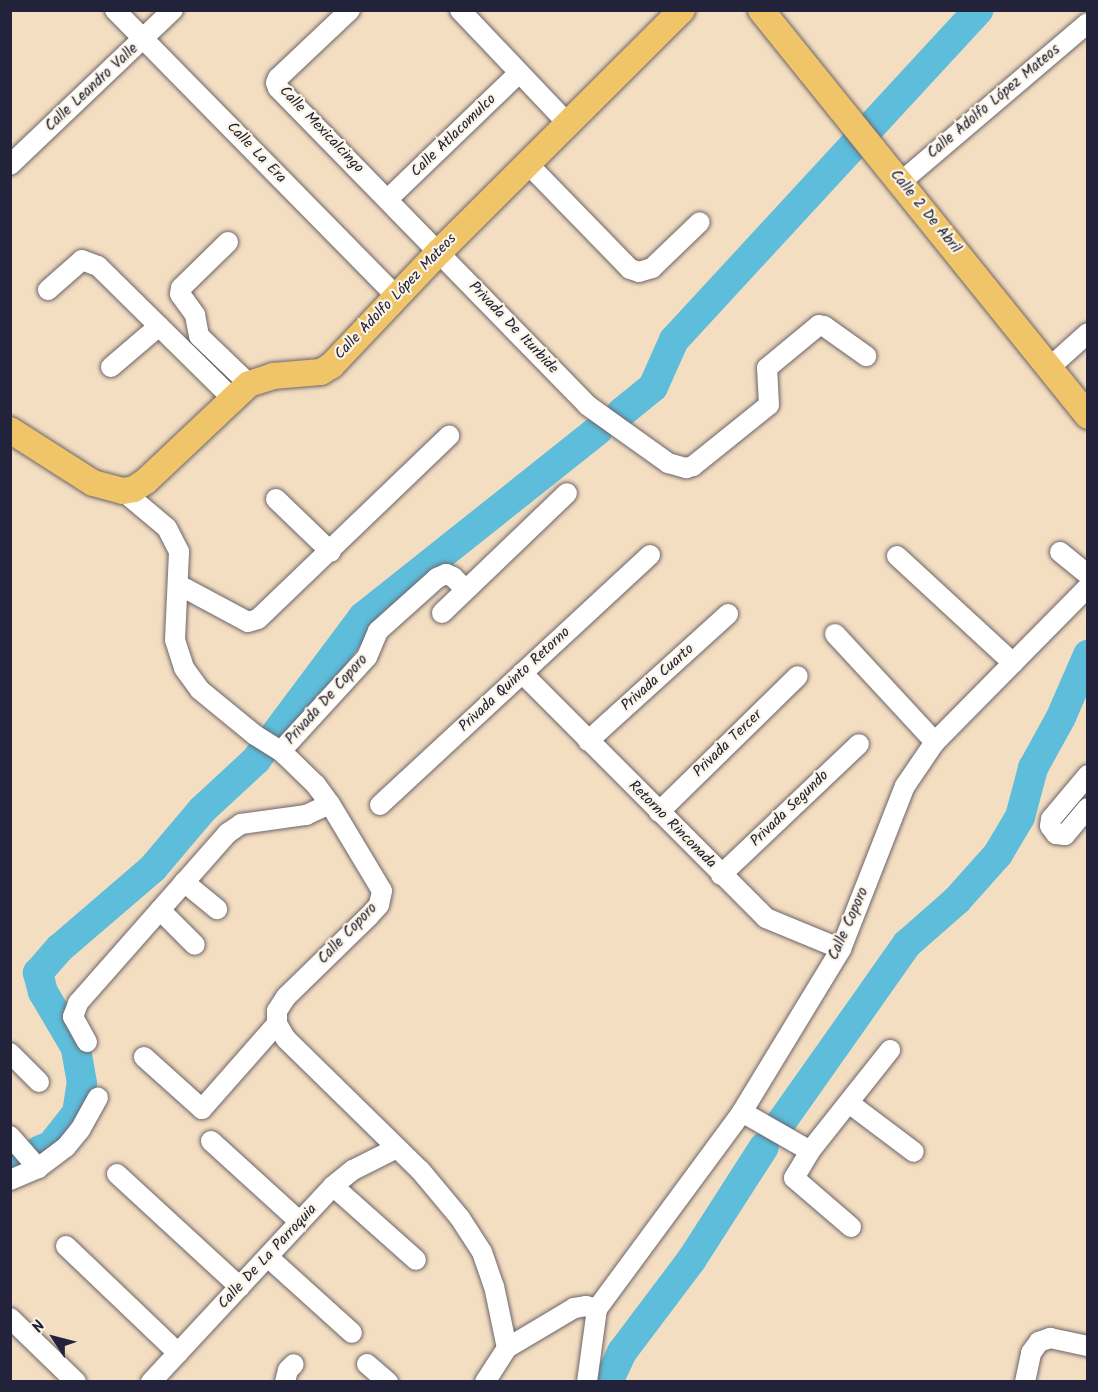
<!DOCTYPE html>
<html>
<head>
<meta charset="utf-8">
<style>
	body { margin:0 }
	#map { position:relative; width:1098px; height:1392px; overflow:hidden; background:#f4dec1; font-family:Kalam,sans-serif }
	div>[style] { position:absolute }
	.river>* { height:30px; margin:-15px; padding:0 15px; transform-origin:15px; border-radius:15px; background:#5dbddb }
	.roads { filter:drop-shadow(0 0 2px #6c646a) drop-shadow(0 0 2px #6c646a) }
	.minor>* { height:20px; margin:-10px; padding:0 10px; transform-origin:10px; border-radius:10px; background:#fff }
	.major>* { height:26px; margin:-13px; padding:0 13px; transform-origin:13px; border-radius:13px; background:#f0c469 }
	span { translate:-50% -50%; white-space:nowrap; text-align:center; line-height:1.15; -webkit-text-stroke:4.5px #fcf5e5; paint-order:stroke }
	.street-label { font-size:15px; color:#22223b }
	.frame { position:absolute; inset:0; border:12px solid #22223b; pointer-events:none }
	.north { position:absolute; left:24px; top:1308px; width:60px; height:60px; -webkit-text-stroke:4px #fcf5e5; paint-order:stroke; rotate:306deg; font-size:16px; font-weight:700; line-height:24px; text-align:center; color:#22223b }
	.north::after { content:''; display:block; margin:auto; width:21px; height:27px; background:#22223b; clip-path:polygon(50% 0,100% 100%,50% 72%,0 100%) }
</style>
</head>
<body>
<div id="map">
	<div class="river">
		<div style="left:621px;top:413px;width:41px;rotate:-39.1deg"></div>
		<div style="left:653px;top:387px;width:51px;rotate:-65.9deg"></div>
		<div style="left:674px;top:340px;width:449px;rotate:-47.3deg"></div>
		<div style="left:780px;top:1124px;width:220px;rotate:-54.8deg"></div>
		<div style="left:907px;top:944px;width:67px;rotate:-41.3deg"></div>
		<div style="left:957px;top:900px;width:62px;rotate:-48.3deg"></div>
		<div style="left:998px;top:854px;width:43px;rotate:-59.3deg"></div>
		<div style="left:1020px;top:817px;width:51px;rotate:-75.1deg"></div>
		<div style="left:1033px;top:768px;width:58px;rotate:-61.2deg"></div>
		<div style="left:1061px;top:717px;width:68px;rotate:-66.5deg"></div>
		<div style="left:40px;top:1150px;width:12px;rotate:-20deg"></div>
		<div style="left:51px;top:1146px;width:42px;rotate:-51.8deg"></div>
		<div style="left:77px;top:1113px;width:30px;rotate:-81deg"></div>
		<div style="left:82px;top:1083px;width:36px;rotate:-100deg"></div>
		<div style="left:76px;top:1048px;width:65px;rotate:-120.5deg"></div>
		<div style="left:43px;top:992px;width:20px;rotate:-105deg"></div>
		<div style="left:38px;top:973px;width:33px;rotate:-49deg"></div>
		<div style="left:60px;top:948px;width:123px;rotate:-40.7deg"></div>
		<div style="left:153px;top:868px;width:76px;rotate:-49.8deg"></div>
		<div style="left:202px;top:810px;width:74px;rotate:-42.8deg"></div>
		<div style="left:256px;top:760px;width:179px;rotate:-53.2deg"></div>
		<div style="left:363px;top:617px;width:300px;rotate:-38.5deg"></div>
		<div style="left:10px;top:1163px;width:4px;rotate:-27deg"></div>
		<div style="left:608px;top:1382px;width:33px;rotate:-65deg"></div>
		<div style="left:622px;top:1352px;width:116px;rotate:-53deg"></div>
		<div style="left:692px;top:1259px;width:133px;rotate:-57.3deg"></div>
	</div>
	<div class="roads">
		<div class="minor">
			<div style="left:115px;top:10px;width:401px;rotate:45.5deg"></div>
			<div style="left:350px;top:10px;width:99px;rotate:136.6deg"></div>
			<div style="left:278px;top:78px;width:5px;rotate:112deg"></div>
			<div style="left:276px;top:83px;width:5px;rotate:68deg"></div>
			<div style="left:278px;top:88px;width:443px;rotate:45.7deg"></div>
			<div style="left:587px;top:405px;width:100px;rotate:35.6deg"></div>
			<div style="left:668px;top:463px;width:19px;rotate:16deg"></div>
			<div style="left:686px;top:468px;width:7px;rotate:-16deg"></div>
			<div style="left:693px;top:466px;width:97px;rotate:-38.8deg"></div>
			<div style="left:769px;top:405px;width:37px;rotate:-93deg"></div>
			<div style="left:767px;top:368px;width:67px;rotate:-39.6deg"></div>
			<div style="left:819px;top:325px;width:5px;rotate:11deg"></div>
			<div style="left:824px;top:326px;width:52px;rotate:35.5deg"></div>
			<div style="left:460px;top:10px;width:157px;rotate:46.5deg"></div>
			<div style="left:528px;top:164px;width:146px;rotate:45.8deg"></div>
			<div style="left:630px;top:269px;width:9px;rotate:18deg"></div>
			<div style="left:639px;top:272px;width:14px;rotate:-17deg"></div>
			<div style="left:652px;top:268px;width:66px;rotate:-43.8deg"></div>
			<div style="left:10px;top:165px;width:225px;rotate:-43.6deg"></div>
			<div style="left:901px;top:182px;width:245px;rotate:-40.4deg"></div>
			<div style="left:388px;top:199px;width:182px;rotate:-43.9deg"></div>
			<div style="left:228px;top:242px;width:66px;rotate:135.6deg"></div>
			<div style="left:181px;top:288px;width:6px;rotate:99deg"></div>
			<div style="left:180px;top:294px;width:26px;rotate:54deg"></div>
			<div style="left:195px;top:315px;width:21px;rotate:79deg"></div>
			<div style="left:199px;top:336px;width:69px;rotate:43.8deg"></div>
			<div style="left:48px;top:290px;width:45px;rotate:-41.4deg"></div>
			<div style="left:82px;top:260px;width:17px;rotate:21deg"></div>
			<div style="left:98px;top:266px;width:190px;rotate:44.6deg"></div>
			<div style="left:111px;top:367px;width:63px;rotate:-40.5deg"></div>
			<div style="left:1049px;top:368px;width:52px;rotate:-41.9deg"></div>
			<div style="left:123px;top:491px;width:57px;rotate:40.1deg"></div>
			<div style="left:167px;top:528px;width:27px;rotate:63deg"></div>
			<div style="left:179px;top:552px;width:88px;rotate:92.6deg"></div>
			<div style="left:175px;top:640px;width:29px;rotate:72deg"></div>
			<div style="left:184px;top:668px;width:27px;rotate:54deg"></div>
			<div style="left:200px;top:690px;width:71px;rotate:39.3deg"></div>
			<div style="left:255px;top:735px;width:31px;rotate:32deg"></div>
			<div style="left:281px;top:751px;width:49px;rotate:44.2deg"></div>
			<div style="left:316px;top:785px;width:24px;rotate:54deg"></div>
			<div style="left:330px;top:804px;width:101px;rotate:59.1deg"></div>
			<div style="left:382px;top:891px;width:14px;rotate:102deg"></div>
			<div style="left:379px;top:905px;width:15px;rotate:132deg"></div>
			<div style="left:369px;top:916px;width:116px;rotate:135.7deg"></div>
			<div style="left:286px;top:997px;width:17px;rotate:123deg"></div>
			<div style="left:277px;top:1011px;width:13px;rotate:90deg"></div>
			<div style="left:277px;top:1024px;width:17px;rotate:59deg"></div>
			<div style="left:286px;top:1039px;width:187px;rotate:44.4deg"></div>
			<div style="left:420px;top:1170px;width:62px;rotate:50.2deg"></div>
			<div style="left:460px;top:1218px;width:40px;rotate:57.1deg"></div>
			<div style="left:482px;top:1252px;width:36px;rotate:71deg"></div>
			<div style="left:494px;top:1286px;width:63px;rotate:78.2deg"></div>
			<div style="left:276px;top:499px;width:76px;rotate:43.9deg"></div>
			<div style="left:1060px;top:552px;width:36px;rotate:39deg"></div>
			<div style="left:897px;top:556px;width:158px;rotate:42.7deg"></div>
			<div style="left:179px;top:585px;width:78px;rotate:28.2deg"></div>
			<div style="left:248px;top:622px;width:10px;rotate:-17deg"></div>
			<div style="left:258px;top:619px;width:265px;rotate:-43.8deg"></div>
			<div style="left:442px;top:613px;width:173px;rotate:-43.8deg"></div>
			<div style="left:835px;top:634px;width:147px;rotate:47.2deg"></div>
			<div style="left:522px;top:673px;width:346px;rotate:45.1deg"></div>
			<div style="left:766px;top:918px;width:81px;rotate:22.5deg"></div>
			<div style="left:588px;top:741px;width:189px;rotate:-42.2deg"></div>
			<div style="left:281px;top:751px;width:127px;rotate:-47.5deg"></div>
			<div style="left:367px;top:657px;width:28px;rotate:-67deg"></div>
			<div style="left:378px;top:631px;width:79px;rotate:-41.9deg"></div>
			<div style="left:437px;top:578px;width:10px;rotate:-24deg"></div>
			<div style="left:446px;top:574px;width:8px;rotate:23deg"></div>
			<div style="left:453px;top:577px;width:18px;rotate:45deg"></div>
			<div style="left:1088px;top:775px;width:57px;rotate:130.1deg"></div>
			<div style="left:1051px;top:819px;width:7px;rotate:98deg"></div>
			<div style="left:1050px;top:826px;width:10px;rotate:53deg"></div>
			<div style="left:1056px;top:834px;width:9px;rotate:6deg"></div>
			<div style="left:1065px;top:835px;width:35px;rotate:-50deg"></div>
			<div style="left:380px;top:805px;width:368px;rotate:-42.8deg"></div>
			<div style="left:659px;top:812px;width:194px;rotate:-44.4deg"></div>
			<div style="left:721px;top:875px;width:190px;rotate:-43.5deg"></div>
			<div style="left:184px;top:882px;width:43px;rotate:39.3deg"></div>
			<div style="left:160px;top:910px;width:49px;rotate:45deg"></div>
			<div style="left:87px;top:1042px;width:29px;rotate:-119deg"></div>
			<div style="left:73px;top:1017px;width:15px;rotate:-70deg"></div>
			<div style="left:78px;top:1003px;width:227px;rotate:-48.6deg"></div>
			<div style="left:228px;top:833px;width:16px;rotate:-35deg"></div>
			<div style="left:241px;top:824px;width:66px;rotate:-7.9deg"></div>
			<div style="left:306px;top:815px;width:26px;rotate:-25deg"></div>
			<div style="left:10px;top:1053px;width:41px;rotate:45deg"></div>
			<div style="left:144px;top:1057px;width:78px;rotate:41.9deg"></div>
			<div style="left:202px;top:1109px;width:113px;rotate:-48.6deg"></div>
			<div style="left:849px;top:1103px;width:81px;rotate:37deg"></div>
			<div style="left:742px;top:1112px;width:78px;rotate:29.8deg"></div>
			<div style="left:10px;top:1136px;width:43px;rotate:48.8deg"></div>
			<div style="left:211px;top:1141px;width:120px;rotate:42.3deg"></div>
			<div style="left:117px;top:1174px;width:167px;rotate:42.6deg"></div>
			<div style="left:10px;top:1180px;width:30px;rotate:-23deg"></div>
			<div style="left:38px;top:1168px;width:35px;rotate:-37deg"></div>
			<div style="left:66px;top:1147px;width:22px;rotate:-51deg"></div>
			<div style="left:80px;top:1130px;width:37px;rotate:-61deg"></div>
			<div style="left:333px;top:1186px;width:111px;rotate:41.7deg"></div>
			<div style="left:851px;top:1227px;width:75px;rotate:-139.3deg"></div>
			<div style="left:794px;top:1178px;width:31px;rotate:-59deg"></div>
			<div style="left:810px;top:1151px;width:129px;rotate:-51.6deg"></div>
			<div style="left:66px;top:1246px;width:155px;rotate:43.7deg"></div>
			<div style="left:268px;top:1257px;width:113px;rotate:42.1deg"></div>
			<div style="left:10px;top:1318px;width:92px;rotate:44.1deg"></div>
			<div style="left:367px;top:1364px;width:28px;rotate:41deg"></div>
			<div style="left:151px;top:1382px;width:267px;rotate:-47.1deg"></div>
			<div style="left:333px;top:1186px;width:26px;rotate:-39deg"></div>
			<div style="left:353px;top:1170px;width:49px;rotate:-26.6deg"></div>
			<div style="left:285px;top:1382px;width:12px;rotate:-76deg"></div>
			<div style="left:288px;top:1370px;width:8px;rotate:-45deg"></div>
			<div style="left:485px;top:1382px;width:40px;rotate:-57.1deg"></div>
			<div style="left:507px;top:1348px;width:78px;rotate:-30.8deg"></div>
			<div style="left:574px;top:1308px;width:12px;rotate:-9deg"></div>
			<div style="left:586px;top:1306px;width:11px;rotate:15deg"></div>
			<div style="left:587px;top:1382px;width:74px;rotate:-82.2deg"></div>
			<div style="left:597px;top:1309px;width:245px;rotate:-53.6deg"></div>
			<div style="left:742px;top:1112px;width:191px;rotate:-58.7deg"></div>
			<div style="left:841px;top:949px;width:175px;rotate:-68.6deg"></div>
			<div style="left:905px;top:786px;width:53px;rotate:-55.7deg"></div>
			<div style="left:935px;top:742px;width:218px;rotate:-45.4deg"></div>
			<div style="left:1025px;top:1382px;width:30px;rotate:-78deg"></div>
			<div style="left:1031px;top:1353px;width:14px;rotate:-54deg"></div>
			<div style="left:1039px;top:1342px;width:12px;rotate:-20deg"></div>
			<div style="left:1050px;top:1338px;width:39px;rotate:12deg"></div>
		</div>
		<div class="major">
			<div style="left:761px;top:10px;width:521px;rotate:51.15deg"></div>
			<div style="left:10px;top:430px;width:98px;rotate:32.6deg"></div>
			<div style="left:93px;top:483px;width:31px;rotate:15deg"></div>
			<div style="left:123px;top:491px;width:11px;rotate:-10deg"></div>
			<div style="left:134px;top:489px;width:14px;rotate:-34deg"></div>
			<div style="left:146px;top:481px;width:141px;rotate:-43.3deg"></div>
			<div style="left:249px;top:384px;width:25px;rotate:-18deg"></div>
			<div style="left:273px;top:376px;width:48px;rotate:-4.8deg"></div>
			<div style="left:321px;top:372px;width:13px;rotate:-32deg"></div>
			<div style="left:332px;top:365px;width:156px;rotate:-46.6deg"></div>
			<div style="left:439px;top:252px;width:343px;rotate:-44.9deg"></div>
		</div>
	</div>
	<div class="street-label">
		<span style="left:92px;top:88px;rotate:-43deg">Calle Leandro Valle</span>
		<span style="left:994px;top:102px;rotate:-40deg">Calle Adolfo López Mateos</span>
		<span style="left:321px;top:130px;rotate:46deg">Calle Mexicalcingo</span>
		<span style="left:454px;top:136px;rotate:-44deg">Calle Atlacomulco</span>
		<span style="left:256px;top:153px;rotate:46deg">Calle La Era</span>
		<span style="left:925px;top:212px;rotate:51deg">Calle 2 De Abril</span>
		<span style="left:396px;top:297px;rotate:-46deg">Calle Adolfo López Mateos</span>
		<span style="left:513px;top:328px;rotate:46deg">Privada De Iturbide</span>
		<span style="left:658px;top:678px;rotate:-42deg">Privada Cuarto</span>
		<span style="left:515px;top:680px;rotate:-43deg">Privada Quinto Retorno</span>
		<span style="left:327px;top:700px;rotate:-48deg">Privada De Coporo</span>
		<span style="left:728px;top:744px;rotate:-44deg">Privada Tercer</span>
		<span style="left:790px;top:809px;rotate:-44deg">Privada Segundo</span>
		<span style="left:672px;top:825px;rotate:45deg">Retorno Rinconada</span>
		<span style="left:849px;top:924px;rotate:-66deg">Calle Coporo</span>
		<span style="left:348px;top:934px;rotate:-46deg">Calle Coporo</span>
		<span style="left:268px;top:1257px;rotate:-47deg">Calle De La Parroquia</span>
	</div>
	<div class="frame"></div>
	<div class="north">N</div>
</div>
</body>
</html>
